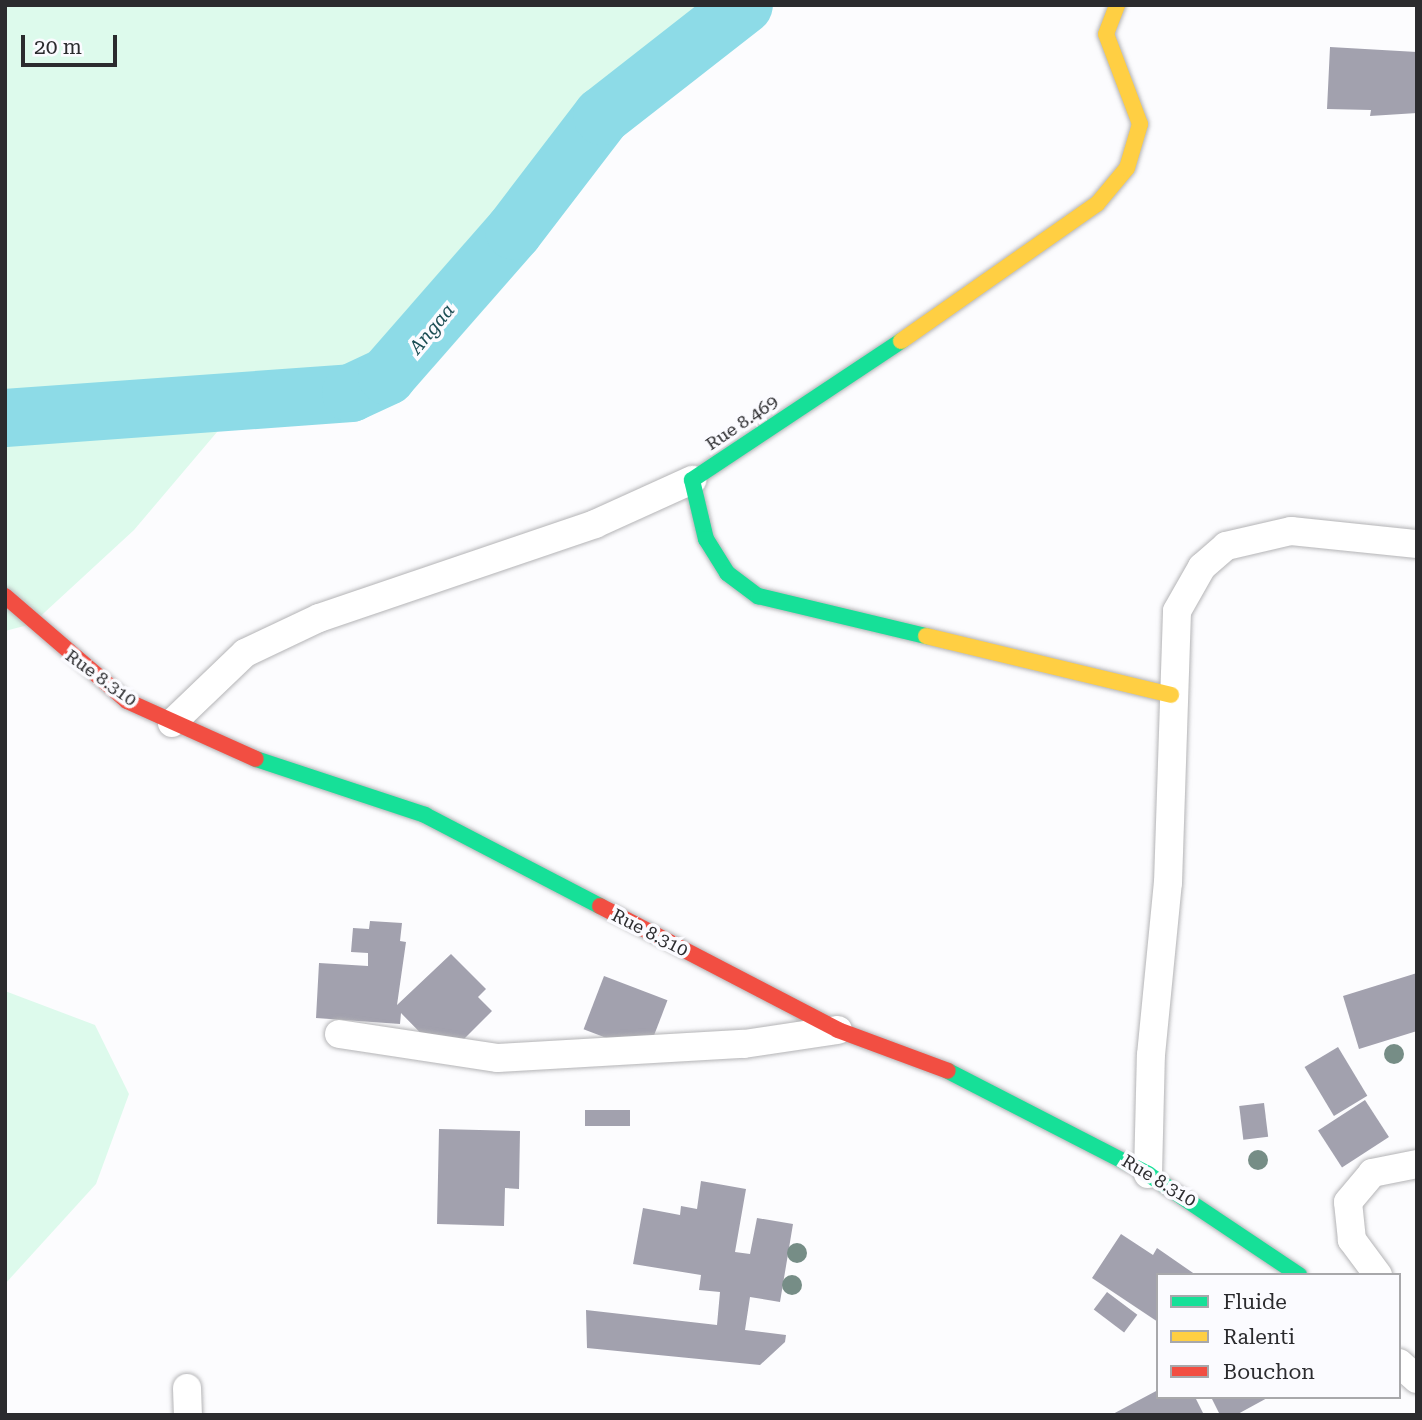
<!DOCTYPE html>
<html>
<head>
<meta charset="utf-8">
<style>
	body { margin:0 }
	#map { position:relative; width:1422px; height:1420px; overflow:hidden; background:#fcfcfe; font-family:"Roboto Serif",serif }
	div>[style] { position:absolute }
	.green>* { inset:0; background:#ddfaec }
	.river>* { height:58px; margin:-29px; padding:0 29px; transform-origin:29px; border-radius:29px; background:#8ddbe7 }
	.building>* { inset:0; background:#a2a1ae; transform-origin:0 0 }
	.roads { filter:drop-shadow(0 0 2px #b4b4b6) drop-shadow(0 0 2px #b4b4b6) }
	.street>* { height:28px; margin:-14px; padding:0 14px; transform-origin:14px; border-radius:14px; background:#fff }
	.fast>* { height:16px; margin:-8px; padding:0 8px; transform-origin:8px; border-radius:8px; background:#16e098 }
	.slow>* { height:16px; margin:-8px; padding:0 8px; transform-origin:8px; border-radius:8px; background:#ffcf43 }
	.jam>* { height:16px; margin:-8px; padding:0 8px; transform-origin:8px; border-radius:8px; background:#f24e42 }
	.trees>* { width:20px; height:20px; margin:-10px; border-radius:50%; background:#768d86 }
	span { translate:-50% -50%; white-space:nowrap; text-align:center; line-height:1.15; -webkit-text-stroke:7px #fbfbff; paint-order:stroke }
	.street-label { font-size:18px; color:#2b2b2e }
	.water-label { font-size:19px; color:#1c4e54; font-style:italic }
	.frame { position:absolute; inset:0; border:7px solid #2b2b2e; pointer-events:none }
	.legend { position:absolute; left:1156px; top:1273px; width:245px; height:126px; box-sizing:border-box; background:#fbfbff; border:2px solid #a8a8ab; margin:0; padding:9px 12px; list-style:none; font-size:21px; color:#2b2b2e }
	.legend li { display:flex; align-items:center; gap:14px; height:35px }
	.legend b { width:35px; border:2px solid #a8a8ab }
	.scale { position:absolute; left:21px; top:35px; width:96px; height:32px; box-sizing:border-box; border:4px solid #2b2b2e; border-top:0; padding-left:9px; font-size:21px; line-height:24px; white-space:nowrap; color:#2b2b2e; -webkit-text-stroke:5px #fbfbff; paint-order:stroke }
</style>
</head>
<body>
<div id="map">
	<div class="green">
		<div style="clip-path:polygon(5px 5px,744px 5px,602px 116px,410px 356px,351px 393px,281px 402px,245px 399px,134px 530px,32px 624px,5px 631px)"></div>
		<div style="clip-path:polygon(5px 991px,95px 1025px,129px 1094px,96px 1184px,5px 1284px)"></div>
	</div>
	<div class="river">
		<div style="left:5px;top:418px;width:347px;rotate:-4.1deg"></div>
		<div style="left:351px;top:393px;width:40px;rotate:-25deg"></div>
		<div style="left:387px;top:376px;width:193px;rotate:-48.8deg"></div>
		<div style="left:514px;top:231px;width:145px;rotate:-52.6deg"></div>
		<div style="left:602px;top:116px;width:180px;rotate:-38deg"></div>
	</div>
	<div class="building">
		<div style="clip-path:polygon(1330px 47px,1417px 52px,1417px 113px,1370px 116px,1371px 110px,1327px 109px)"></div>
		<div style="clip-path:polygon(370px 921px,402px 923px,400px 941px,406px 942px,397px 1005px,451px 954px,486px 989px,478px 997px,492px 1011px,445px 1058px,401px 1013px,400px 1024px,316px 1018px,319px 963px,368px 966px,368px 953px,351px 952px,353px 928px,369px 929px)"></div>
		<div style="clip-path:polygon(1417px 973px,1417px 1031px,1359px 1049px,1343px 996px)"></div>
		<div style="left:604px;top:976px;width:68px;height:57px;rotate:21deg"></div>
		<div style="left:1338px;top:1047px;width:57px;height:39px;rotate:59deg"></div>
		<div style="left:1365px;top:1100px;width:44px;height:56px;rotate:57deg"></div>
		<div style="left:1264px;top:1103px;width:34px;height:25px;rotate:83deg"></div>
		<div style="left:585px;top:1110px;width:45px;height:16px"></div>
		<div style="clip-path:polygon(439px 1129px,520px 1131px,519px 1189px,505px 1188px,504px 1226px,437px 1224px)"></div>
		<div style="clip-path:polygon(701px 1181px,746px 1189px,735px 1252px,750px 1254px,757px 1218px,793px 1224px,780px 1302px,750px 1297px,745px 1330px,786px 1335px,785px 1342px,760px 1365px,587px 1348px,586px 1310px,717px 1325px,720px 1292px,699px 1290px,701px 1275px,633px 1264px,643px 1208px,680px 1215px,681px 1206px,697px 1209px)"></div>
		<div style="clip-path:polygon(1121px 1234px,1153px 1255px,1157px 1248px,1196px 1275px,1158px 1275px,1158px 1322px,1092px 1278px)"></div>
		<div style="left:1107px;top:1292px;width:38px;height:22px;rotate:37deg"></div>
		<div style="clip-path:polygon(1158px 1390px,1158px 1397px,1195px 1397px,1204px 1415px,1111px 1415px)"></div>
		<div style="clip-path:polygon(1211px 1397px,1269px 1397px,1236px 1415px,1220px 1415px)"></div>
	</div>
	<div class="roads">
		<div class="street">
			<div style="left:172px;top:723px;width:101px;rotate:-43.8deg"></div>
			<div style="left:245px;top:653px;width:82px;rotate:-25.3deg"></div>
			<div style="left:319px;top:618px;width:292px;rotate:-18.8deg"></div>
			<div style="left:595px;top:524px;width:107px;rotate:-24.4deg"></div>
			<div style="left:339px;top:1034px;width:161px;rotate:8.6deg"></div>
			<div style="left:498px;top:1058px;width:246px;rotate:-3.3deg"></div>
			<div style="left:744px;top:1044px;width:95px;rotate:-8.5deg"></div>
			<div style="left:1148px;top:1174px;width:119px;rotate:-88.6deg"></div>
			<div style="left:1151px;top:1055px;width:173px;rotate:-84.4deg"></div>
			<div style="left:1168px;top:883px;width:272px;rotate:-88.1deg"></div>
			<div style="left:1177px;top:611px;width:51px;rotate:-60.4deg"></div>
			<div style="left:1202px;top:567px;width:32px;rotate:-41deg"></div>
			<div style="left:1226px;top:546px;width:67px;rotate:-13deg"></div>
			<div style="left:1291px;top:531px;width:127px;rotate:5.9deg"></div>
			<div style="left:1378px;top:1275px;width:44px;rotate:-126.6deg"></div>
			<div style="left:1352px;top:1240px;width:38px;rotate:-96deg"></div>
			<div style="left:1348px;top:1202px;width:38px;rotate:-50deg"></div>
			<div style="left:1372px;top:1173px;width:46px;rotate:-11.3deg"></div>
			<div style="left:1399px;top:1363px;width:24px;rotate:42deg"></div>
			<div style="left:187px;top:1388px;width:27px;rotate:88deg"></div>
		</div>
		<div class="fast">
			<div style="left:901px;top:341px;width:251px;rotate:146.4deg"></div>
			<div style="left:692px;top:480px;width:61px;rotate:76.7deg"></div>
			<div style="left:706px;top:539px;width:40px;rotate:58deg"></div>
			<div style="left:727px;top:573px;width:39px;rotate:37deg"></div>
			<div style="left:758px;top:596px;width:173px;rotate:13.4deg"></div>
			<div style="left:256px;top:759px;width:178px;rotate:18.3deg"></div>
			<div style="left:425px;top:815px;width:197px;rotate:27.5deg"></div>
			<div style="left:948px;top:1071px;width:225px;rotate:27.2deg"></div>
			<div style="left:1148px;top:1174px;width:182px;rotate:33.8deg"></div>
		</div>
		<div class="slow">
			<div style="left:901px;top:341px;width:239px;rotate:-35deg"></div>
			<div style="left:1097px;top:204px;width:47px;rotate:-50.2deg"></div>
			<div style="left:1127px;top:168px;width:46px;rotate:-73.5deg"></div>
			<div style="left:1140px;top:124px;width:96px;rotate:-110.7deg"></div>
			<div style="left:1106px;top:34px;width:31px;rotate:-69deg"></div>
			<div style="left:926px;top:636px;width:252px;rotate:13.5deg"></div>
		</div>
		<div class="jam">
			<div style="left:5px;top:596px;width:161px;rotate:40.7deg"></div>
			<div style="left:127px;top:701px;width:141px;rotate:24.2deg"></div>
			<div style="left:600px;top:906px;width:268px;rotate:27.5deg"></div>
			<div style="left:838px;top:1030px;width:117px;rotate:20.4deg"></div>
		</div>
	</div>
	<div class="trees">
		<div style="left:1394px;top:1054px"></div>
		<div style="left:1258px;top:1160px"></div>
		<div style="left:797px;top:1253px"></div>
		<div style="left:792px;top:1285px"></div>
	</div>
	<div class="street-label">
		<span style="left:742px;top:423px;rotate:-34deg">Rue 8.469</span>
		<span style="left:101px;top:678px;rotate:36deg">Rue 8.310</span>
		<span style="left:650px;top:933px;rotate:27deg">Rue 8.310</span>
		<span style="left:1159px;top:1181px;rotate:31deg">Rue 8.310</span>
	</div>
	<div class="water-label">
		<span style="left:432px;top:329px;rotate:-50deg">Angaa</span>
	</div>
	<div class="frame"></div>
	<ul class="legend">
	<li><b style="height:9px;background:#16e098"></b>Fluide</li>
	<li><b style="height:9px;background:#ffcf43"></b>Ralenti</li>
	<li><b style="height:9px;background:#f24e42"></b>Bouchon</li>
	</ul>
	<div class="scale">20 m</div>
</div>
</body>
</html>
